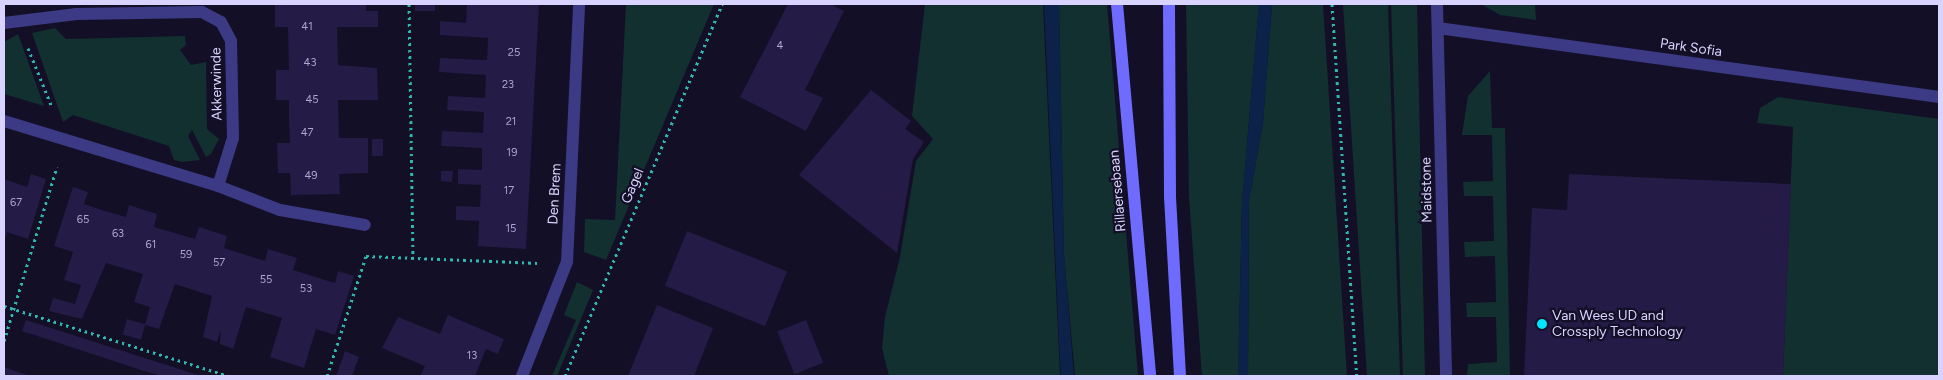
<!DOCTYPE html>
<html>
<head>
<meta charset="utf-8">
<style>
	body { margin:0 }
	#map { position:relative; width:1943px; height:380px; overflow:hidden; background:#130f26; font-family:Figtree,sans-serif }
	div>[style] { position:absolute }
	.green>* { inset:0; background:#12302f }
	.water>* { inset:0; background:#0c2248 }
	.building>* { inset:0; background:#241b47; transform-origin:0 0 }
	.path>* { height:3px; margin-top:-1.5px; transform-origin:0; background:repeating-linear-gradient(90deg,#2fb8b0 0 2.5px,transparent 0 6.5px) }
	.street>* { height:12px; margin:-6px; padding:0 6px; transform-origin:6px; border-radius:6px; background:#3d3a85 }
	.secondary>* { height:12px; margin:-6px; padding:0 6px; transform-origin:6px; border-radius:6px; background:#6f6bff }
	.dots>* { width:14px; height:14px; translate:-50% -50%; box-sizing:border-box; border:2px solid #130f26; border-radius:50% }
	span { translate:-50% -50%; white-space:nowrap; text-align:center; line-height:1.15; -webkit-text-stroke:4.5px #130f26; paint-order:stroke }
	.number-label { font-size:11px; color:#aca6d1 }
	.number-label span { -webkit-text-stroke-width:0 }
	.street-label { font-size:14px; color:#d9d4ff }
	.poi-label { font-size:14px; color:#d9d4ff }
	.left { translate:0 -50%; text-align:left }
	.frame { position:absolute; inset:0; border:5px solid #d9d4ff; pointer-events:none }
</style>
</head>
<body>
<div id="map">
	<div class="green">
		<div style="clip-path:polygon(626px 4px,714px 4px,606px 260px,584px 252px,585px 219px,615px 220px)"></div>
		<div style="clip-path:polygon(925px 4px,1043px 4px,1060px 376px,889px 376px,882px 348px,885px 317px,900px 257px,916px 161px,933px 139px,912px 116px)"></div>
		<div style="clip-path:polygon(1059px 4px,1107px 4px,1138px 376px,1075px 376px,1064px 255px)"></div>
		<div style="clip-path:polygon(1186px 4px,1259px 4px,1242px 203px,1238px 376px,1202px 376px,1189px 197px)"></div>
		<div style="clip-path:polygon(1272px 4px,1323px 4px,1347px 376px,1248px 376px,1249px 200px,1263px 123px)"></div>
		<div style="clip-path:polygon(1343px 4px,1388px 4px,1400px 376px,1367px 376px)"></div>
		<div style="clip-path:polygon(1391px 4px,1417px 4px,1425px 376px,1403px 376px)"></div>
		<div style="clip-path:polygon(1481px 4px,1535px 4px,1536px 20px,1500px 15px)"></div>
		<div style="clip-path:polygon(55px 28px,66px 39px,185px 36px,186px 45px,180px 50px,191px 65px,206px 62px,207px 129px,219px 139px,211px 154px,206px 157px,192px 130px,188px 136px,200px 160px,182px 162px,174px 160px,169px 146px,73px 115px,63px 122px,32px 33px)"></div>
		<div style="clip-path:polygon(18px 34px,44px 106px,4px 94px,4px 42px)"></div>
		<div style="clip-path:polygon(1490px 71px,1492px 128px,1505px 128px,1510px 376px,1467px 376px,1468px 364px,1497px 362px,1496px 317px,1467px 317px,1466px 303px,1496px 302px,1495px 256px,1465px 257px,1464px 242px,1494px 241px,1493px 196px,1464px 196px,1463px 182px,1493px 181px,1492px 135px,1462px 135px,1468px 96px)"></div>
		<div style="clip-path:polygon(1778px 97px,1939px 119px,1939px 376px,1783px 376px,1793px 127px,1757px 123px,1760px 108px)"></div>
		<div style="clip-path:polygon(577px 282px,593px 290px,557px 376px,552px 376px,576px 320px,564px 315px)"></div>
	</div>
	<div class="water">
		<div style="clip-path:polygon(1044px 4px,1059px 4px,1064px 255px,1074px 376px,1061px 376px,1060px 364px)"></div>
		<div style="clip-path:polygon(1259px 4px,1272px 4px,1263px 123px,1249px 200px,1248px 376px,1238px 376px,1242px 203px)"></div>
	</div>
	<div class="building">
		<div style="clip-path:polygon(275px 4px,366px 4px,366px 11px,378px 11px,378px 27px,337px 27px,338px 65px,377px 68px,378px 100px,338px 100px,339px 138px,368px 138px,368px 173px,339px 174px,340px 194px,291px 195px,290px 173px,278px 173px,277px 143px,290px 143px,289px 120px,289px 100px,276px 100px,276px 70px,289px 70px,288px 27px,275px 27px)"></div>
		<div style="left:415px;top:4px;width:20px;height:7px"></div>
		<div style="clip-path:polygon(467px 4px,539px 4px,526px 249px,478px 246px,479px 221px,456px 220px,456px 206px,480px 207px,481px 185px,458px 184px,458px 169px,482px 170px,482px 148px,441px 146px,442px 131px,483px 133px,484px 112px,447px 110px,448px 96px,485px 98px,486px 75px,439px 72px,440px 58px,487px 60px,488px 38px,440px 35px,440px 21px,466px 23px)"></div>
		<div style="clip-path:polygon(788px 4px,830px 4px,844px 11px,805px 90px,823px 98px,806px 131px,740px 97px)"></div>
		<div style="clip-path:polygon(871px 90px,911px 121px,905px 129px,924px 142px,913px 159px,897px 253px,799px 175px)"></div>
		<div style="left:372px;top:139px;width:11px;height:17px"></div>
		<div style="clip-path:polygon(441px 171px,453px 171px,452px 182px,441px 181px)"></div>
		<div style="clip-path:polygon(31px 174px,46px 179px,28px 239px,7px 232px,4px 243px,4px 179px,27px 187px)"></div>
		<div style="clip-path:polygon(1569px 174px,1791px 184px,1783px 376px,1524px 376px,1532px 208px,1567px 210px)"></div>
		<div style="clip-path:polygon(73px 187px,88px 192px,84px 204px,105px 211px,126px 217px,129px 205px,157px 214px,154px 227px,195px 239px,199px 227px,227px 236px,224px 248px,265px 261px,268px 249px,297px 258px,293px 270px,335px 283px,338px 271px,354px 276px,335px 335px,316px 329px,304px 368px,270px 357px,282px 318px,246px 307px,233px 349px,220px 344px,221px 329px,217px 342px,203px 337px,212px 296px,175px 284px,159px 329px,145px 325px,150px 307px,134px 302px,143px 274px,106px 263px,82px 319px,49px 311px,53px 298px,75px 304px,81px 285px,64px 280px,73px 252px,54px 246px)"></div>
		<div style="left:687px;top:231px;width:108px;height:59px;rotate:22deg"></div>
		<div style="clip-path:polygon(657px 305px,713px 328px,694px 376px,628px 376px)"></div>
		<div style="clip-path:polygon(448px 315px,504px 339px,498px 354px,486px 349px,475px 376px,420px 376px,425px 366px,382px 348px,398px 317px,440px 334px)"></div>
		<div style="left:127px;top:319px;width:19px;height:16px;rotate:16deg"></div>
		<div style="clip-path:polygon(26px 320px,201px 376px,161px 376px,141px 370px,22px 331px)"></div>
		<div style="left:806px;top:320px;width:46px;height:31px;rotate:68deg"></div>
		<div style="clip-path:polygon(345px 351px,359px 357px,352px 376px,336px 376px)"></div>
		<div style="clip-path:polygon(4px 367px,30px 376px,4px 376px)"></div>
	</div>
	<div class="path">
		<div style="left:409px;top:4px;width:251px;rotate:89.1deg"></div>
		<div style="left:1332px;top:4px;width:373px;rotate:86.2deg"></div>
		<div style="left:28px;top:48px;width:64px;rotate:67.9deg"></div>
		<div style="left:4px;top:306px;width:236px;rotate:17.3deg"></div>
		<div style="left:4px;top:341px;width:182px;rotate:-73.1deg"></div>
		<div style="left:327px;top:376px;width:126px;rotate:-72deg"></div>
		<div style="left:366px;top:256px;width:172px;rotate:2.3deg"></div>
		<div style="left:565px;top:376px;width:404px;rotate:-67.1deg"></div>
	</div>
	<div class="street">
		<div style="left:1437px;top:4px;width:372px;rotate:88.6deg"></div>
		<div style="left:4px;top:23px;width:73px;rotate:-7.1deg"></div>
		<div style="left:76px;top:14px;width:126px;rotate:-0.9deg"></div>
		<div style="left:202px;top:12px;width:21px;rotate:28deg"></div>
		<div style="left:221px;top:22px;width:21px;rotate:62deg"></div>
		<div style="left:231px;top:41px;width:97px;rotate:88.8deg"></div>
		<div style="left:233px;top:138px;width:50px;rotate:107.4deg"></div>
		<div style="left:1438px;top:28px;width:506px;rotate:7.84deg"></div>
		<div style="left:4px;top:121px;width:224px;rotate:16.9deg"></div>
		<div style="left:218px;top:186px;width:66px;rotate:21.2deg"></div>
		<div style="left:280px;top:210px;width:86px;rotate:10deg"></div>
		<div style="left:522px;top:376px;width:123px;rotate:-68.5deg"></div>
		<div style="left:567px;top:262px;width:258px;rotate:-87.3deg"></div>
	</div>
	<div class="secondary">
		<div style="left:1117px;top:4px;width:373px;rotate:84.9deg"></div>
		<div style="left:1169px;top:4px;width:193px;rotate:89.7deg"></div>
		<div style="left:1170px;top:197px;width:179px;rotate:86.8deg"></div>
	</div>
	<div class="dots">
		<div style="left:1542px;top:324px;background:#00e5ff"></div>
	</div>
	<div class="number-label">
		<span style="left:307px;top:27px">41</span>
		<span style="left:780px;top:46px">4</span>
		<span style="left:514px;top:53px">25</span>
		<span style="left:310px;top:63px">43</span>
		<span style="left:508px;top:85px">23</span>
		<span style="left:312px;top:100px">45</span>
		<span style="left:511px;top:122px">21</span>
		<span style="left:307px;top:133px">47</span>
		<span style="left:512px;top:153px">19</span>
		<span style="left:311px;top:176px">49</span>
		<span style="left:509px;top:191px">17</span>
		<span style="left:16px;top:203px">67</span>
		<span style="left:83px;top:220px">65</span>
		<span style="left:511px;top:229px">15</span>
		<span style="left:118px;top:234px">63</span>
		<span style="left:151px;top:245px">61</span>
		<span style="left:186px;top:255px">59</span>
		<span style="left:219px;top:263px">57</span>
		<span style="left:266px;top:280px">55</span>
		<span style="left:306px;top:289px">53</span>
		<span style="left:472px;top:356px">13</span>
	</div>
	<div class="street-label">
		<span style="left:1691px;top:48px;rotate:8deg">Park Sofia</span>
		<span style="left:217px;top:84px;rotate:-91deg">Akkerwinde</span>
		<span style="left:633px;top:186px;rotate:-67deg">Gagel</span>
		<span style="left:1427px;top:190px;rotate:-91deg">Maidstone</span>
		<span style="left:1118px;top:191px;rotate:-95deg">Rillaersebaan</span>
		<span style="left:555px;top:194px;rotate:-87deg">Den Brem</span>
	</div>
	<div class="poi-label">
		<span class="left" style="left:1552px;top:324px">Van Wees UD and<br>Crossply Technology</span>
	</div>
	<div class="frame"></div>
</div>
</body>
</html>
